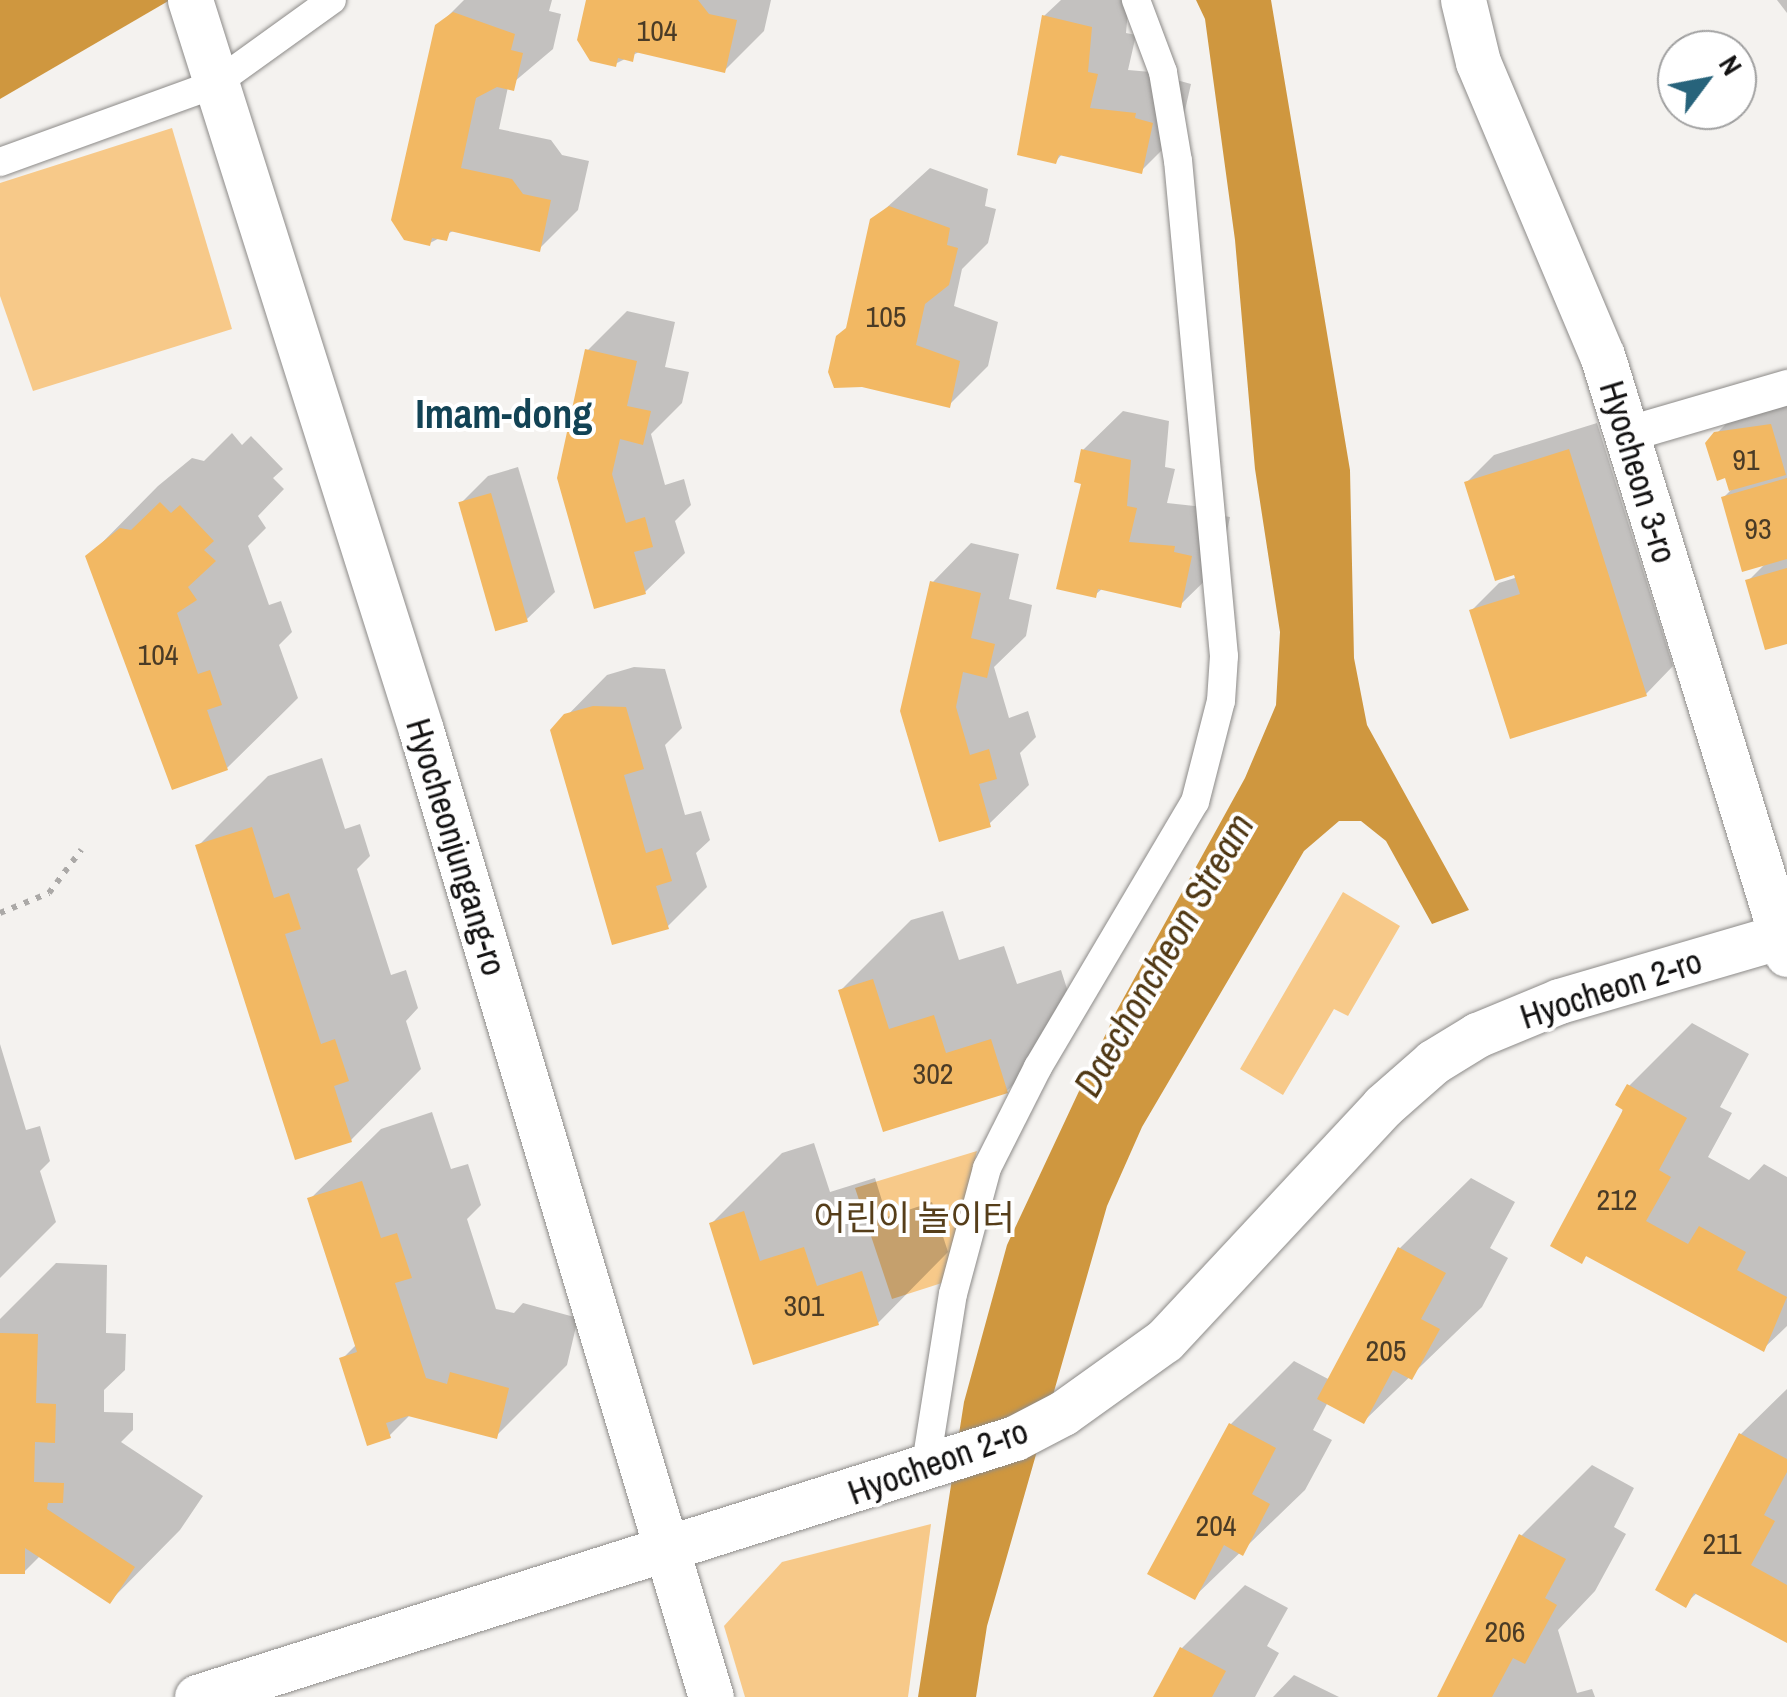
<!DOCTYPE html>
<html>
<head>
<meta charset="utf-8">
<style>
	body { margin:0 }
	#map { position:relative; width:1787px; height:1697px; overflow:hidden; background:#f4f2ef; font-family:"Archivo Narrow","Noto Sans KR",sans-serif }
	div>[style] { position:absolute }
	.green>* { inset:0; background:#f7c989 }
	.water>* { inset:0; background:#cf973f }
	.shadow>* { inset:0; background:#0003 }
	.building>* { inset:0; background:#f2b863; transform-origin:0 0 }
	.path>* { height:6px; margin-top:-3px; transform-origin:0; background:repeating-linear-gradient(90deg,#aba9a7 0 5px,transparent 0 13px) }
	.roads { filter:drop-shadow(0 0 2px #8d8b89) drop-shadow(0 0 2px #8d8b89) }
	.pedestrian>* { height:28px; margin:-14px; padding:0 14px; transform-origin:14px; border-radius:14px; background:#fff }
	.minor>* { height:35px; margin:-17.5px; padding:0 17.5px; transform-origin:17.5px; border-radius:17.5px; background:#fff }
	.tertiary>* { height:45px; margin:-22.5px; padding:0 22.5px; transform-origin:22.5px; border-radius:22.5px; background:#fff }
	span { translate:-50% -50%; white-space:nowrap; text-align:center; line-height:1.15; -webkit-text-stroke:8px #fff; paint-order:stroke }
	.number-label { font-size:30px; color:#4a3b26 }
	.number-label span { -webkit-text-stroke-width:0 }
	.street-label { font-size:35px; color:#121111 }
	.park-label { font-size:35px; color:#563e1a }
	.water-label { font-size:38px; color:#4f3713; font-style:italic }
	.quarter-label { font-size:40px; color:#124355; font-weight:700 }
	.north { position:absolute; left:1657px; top:30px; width:100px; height:100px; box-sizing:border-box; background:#fff; border:2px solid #a0a0a0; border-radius:50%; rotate:58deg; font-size:28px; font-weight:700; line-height:40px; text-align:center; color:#121111 }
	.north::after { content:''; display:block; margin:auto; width:35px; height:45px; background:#27637b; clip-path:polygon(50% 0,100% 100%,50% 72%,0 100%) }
</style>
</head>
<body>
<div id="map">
	<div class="green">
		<div style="clip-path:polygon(172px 128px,232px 329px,33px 391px,0 296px,0 183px)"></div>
		<div style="clip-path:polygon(1343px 892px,1400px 926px,1348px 1016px,1334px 1009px,1283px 1095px,1240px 1069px)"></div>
		<div style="clip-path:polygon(977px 1151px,945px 1282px,892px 1299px,855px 1188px)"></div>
		<div style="clip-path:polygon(931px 1524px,908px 1697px,745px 1697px,724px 1626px,782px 1562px)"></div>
	</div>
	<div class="water">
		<div style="clip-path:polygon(0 0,170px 0,0 99px)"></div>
		<div style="clip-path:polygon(1196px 0,1271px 0,1350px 470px,1354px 658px,1367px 725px,1469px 910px,1432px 924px,1386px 841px,1361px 821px,1339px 821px,1304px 851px,1142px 1127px,1107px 1206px,987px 1626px,976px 1697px,918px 1697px,964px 1402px,1007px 1245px,1117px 1010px,1245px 778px,1276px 705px,1280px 632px,1255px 469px,1235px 240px,1205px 19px)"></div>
	</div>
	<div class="shadow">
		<div style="clip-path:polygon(464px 0,552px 0,549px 11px,561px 14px,553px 49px,508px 87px,499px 129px,551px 140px,562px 155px,589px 161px,578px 210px,539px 249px,455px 230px,430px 243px,437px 27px)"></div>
		<div style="clip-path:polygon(589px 0,771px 0,764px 31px,725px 70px,641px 51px,615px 64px)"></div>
		<div style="clip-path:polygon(1061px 0,1129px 0,1126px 33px,1136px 35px,1128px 70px,1174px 74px,1173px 79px,1191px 84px,1180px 132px,1141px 171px,1063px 153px,1056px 161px,1044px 16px)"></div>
		<div style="clip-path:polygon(1777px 0,1787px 0,1787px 13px)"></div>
		<div style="clip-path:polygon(930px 168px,988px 189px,985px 206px,996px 209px,988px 243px,962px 269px,954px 306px,998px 322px,988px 366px,949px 405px,862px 385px,849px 327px,872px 221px)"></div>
		<div style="clip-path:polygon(627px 311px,675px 322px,665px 367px,689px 372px,682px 403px,651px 434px,665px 485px,684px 479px,691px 505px,675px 521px,685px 553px,645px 592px,596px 606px,588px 350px)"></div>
		<div style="clip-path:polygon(1787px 399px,1787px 641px,1748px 581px,1766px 563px,1723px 498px,1731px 490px,1716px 434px,1744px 406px)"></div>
		<div style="clip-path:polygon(1123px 411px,1169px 421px,1165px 467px,1175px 469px,1167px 503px,1213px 508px,1212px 514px,1230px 517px,1220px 566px,1180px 605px,1103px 588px,1095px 595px,1083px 450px)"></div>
		<div style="clip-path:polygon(1597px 423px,1673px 666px,1646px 694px,1472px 610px,1499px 583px,1518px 577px,1467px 482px,1494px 455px)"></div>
		<div style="clip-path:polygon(232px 433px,242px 445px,251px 436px,283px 469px,273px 478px,284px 489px,258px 516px,266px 528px,248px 546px,269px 605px,281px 601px,292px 632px,279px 645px,298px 698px,227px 768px,88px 557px,158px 486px,192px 458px,204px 461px)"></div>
		<div style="clip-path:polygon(518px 467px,555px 592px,527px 619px,461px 503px,488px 476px)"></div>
		<div style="clip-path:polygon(971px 543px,1019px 554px,1009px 599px,1032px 605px,1026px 636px,994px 667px,1009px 718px,1028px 711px,1036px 737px,1020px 753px,1029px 785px,989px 824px,940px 838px,932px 583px)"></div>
		<div style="clip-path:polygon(634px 667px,665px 669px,682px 728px,665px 745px,685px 815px,701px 811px,710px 840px,696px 853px,707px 887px,667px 927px,553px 730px,607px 675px)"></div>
		<div style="clip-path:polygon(322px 758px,345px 829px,360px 824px,370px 856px,357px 869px,391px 975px,406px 970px,418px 1008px,406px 1021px,421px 1069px,351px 1140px,198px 846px,268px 776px)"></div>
		<div style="clip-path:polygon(943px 911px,959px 960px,1004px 946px,1017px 984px,1061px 970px,1077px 1020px,1007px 1091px,884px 1129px,840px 991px,911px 920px)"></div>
		<div style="clip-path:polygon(1692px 1023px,1749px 1054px,1720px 1107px,1732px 1113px,1708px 1157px,1749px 1180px,1764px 1164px,1787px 1177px,1787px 1326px,1763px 1349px,1588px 1254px,1582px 1260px,1629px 1086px)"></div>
		<div style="clip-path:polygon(0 1044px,26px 1130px,40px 1126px,50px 1161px,40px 1171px,56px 1222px,0 1278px)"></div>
		<div style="clip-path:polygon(432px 1112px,451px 1169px,468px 1164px,481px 1205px,467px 1219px,496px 1309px,514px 1313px,523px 1303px,578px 1318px,567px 1365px,496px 1436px,411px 1414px,389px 1436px,342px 1359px,357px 1344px,310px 1199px,381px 1129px)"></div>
		<div style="clip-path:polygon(814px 1143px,830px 1192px,875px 1178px,887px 1217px,932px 1202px,948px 1252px,878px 1323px,755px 1361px,712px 1223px,782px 1153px)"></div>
		<div style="clip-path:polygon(1471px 1178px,1515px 1202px,1490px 1248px,1508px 1258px,1482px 1307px,1364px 1421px,1328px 1402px,1313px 1430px,1332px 1440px,1305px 1490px,1194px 1597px,1151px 1573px,1231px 1424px,1294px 1361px,1330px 1380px,1400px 1248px)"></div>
		<div style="clip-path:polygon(56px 1263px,107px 1265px,106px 1333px,126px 1334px,125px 1370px,104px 1390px,104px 1412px,133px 1413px,133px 1430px,121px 1442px,203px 1496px,180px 1530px,110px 1601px,41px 1555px,24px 1572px,0 1571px,0 1319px)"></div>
		<div style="clip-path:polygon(1787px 1389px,1787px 1641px,1698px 1592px,1685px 1604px,1741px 1434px)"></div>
		<div style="clip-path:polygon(1592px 1465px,1634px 1488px,1614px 1527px,1626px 1534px,1595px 1591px,1558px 1630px,1577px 1693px,1592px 1689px,1595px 1697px,1440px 1697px,1521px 1536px)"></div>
		<div style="clip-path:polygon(1245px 1585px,1288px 1608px,1267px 1646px,1279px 1653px,1255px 1697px,1156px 1697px,1182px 1648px)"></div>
		<div style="clip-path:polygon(1294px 1675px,1339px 1697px,1273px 1697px)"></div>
	</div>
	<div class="building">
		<div style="clip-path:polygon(586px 0,698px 0,709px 14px,737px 20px,725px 73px,635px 52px,633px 62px,618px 58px,616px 67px,590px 61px,577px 40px)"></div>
		<div style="clip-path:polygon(453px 12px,515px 34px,511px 50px,523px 53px,514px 91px,497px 87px,476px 98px,461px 168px,512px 179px,523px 194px,551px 200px,540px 252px,450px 231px,447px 241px,432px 238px,430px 246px,404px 240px,391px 220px,435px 25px)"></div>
		<div style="clip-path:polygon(1042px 15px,1092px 27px,1088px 72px,1098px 74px,1090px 108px,1136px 113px,1135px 118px,1153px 123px,1142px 174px,1059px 155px,1056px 164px,1017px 155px)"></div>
		<div style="clip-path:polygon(889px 206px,950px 228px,947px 245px,958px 248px,949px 285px,925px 304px,916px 345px,960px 361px,950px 408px,862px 387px,834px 388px,828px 372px,836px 336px,846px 328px,870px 219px)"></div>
		<div style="clip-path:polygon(585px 349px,637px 361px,627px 406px,651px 411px,643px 445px,620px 439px,612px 474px,626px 523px,645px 517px,653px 547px,634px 552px,646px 594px,594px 609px,557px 478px)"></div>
		<div style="clip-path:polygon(1771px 424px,1786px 475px,1729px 491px,1725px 478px,1717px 481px,1705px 443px,1714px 432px)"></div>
		<div style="clip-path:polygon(1081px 449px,1131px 460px,1127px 506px,1137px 508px,1129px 542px,1175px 546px,1174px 552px,1192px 556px,1181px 608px,1098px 589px,1096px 598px,1056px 589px,1081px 484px,1074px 482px)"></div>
		<div style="clip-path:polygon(1569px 449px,1647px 696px,1510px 739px,1469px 610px,1520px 594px,1514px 575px,1495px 581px,1464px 482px)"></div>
		<div style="clip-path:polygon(1787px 478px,1787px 559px,1742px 572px,1721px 497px)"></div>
		<div style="left:491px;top:493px;width:134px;height:34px;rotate:74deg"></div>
		<div style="clip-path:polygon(160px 502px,171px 513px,180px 505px,214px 541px,204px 550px,216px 561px,188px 587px,197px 600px,177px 613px,198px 674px,210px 670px,222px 705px,207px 710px,228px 770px,172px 790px,85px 556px,120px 528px,131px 530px)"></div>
		<div style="clip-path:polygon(1787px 568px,1787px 644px,1765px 650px,1745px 580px)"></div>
		<div style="clip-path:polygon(930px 581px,981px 593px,971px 638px,995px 644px,987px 678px,963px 672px,956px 707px,970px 755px,989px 749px,997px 779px,979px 784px,991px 827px,939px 842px,900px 711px)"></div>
		<div style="clip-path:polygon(593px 706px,626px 707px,644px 769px,624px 775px,646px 853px,662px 848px,672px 881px,656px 886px,669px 929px,612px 945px,550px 730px,564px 714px)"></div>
		<div style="clip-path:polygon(252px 827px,274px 898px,289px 893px,301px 929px,285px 934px,321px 1044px,335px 1039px,349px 1081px,334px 1086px,352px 1142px,295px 1160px,195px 845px)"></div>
		<div style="clip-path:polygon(873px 979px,889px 1029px,934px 1015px,946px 1053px,991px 1039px,1008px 1093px,883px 1132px,838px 990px)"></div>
		<div style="clip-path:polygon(1627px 1084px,1687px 1118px,1659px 1170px,1671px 1177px,1646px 1221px,1688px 1244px,1699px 1226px,1746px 1252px,1737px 1270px,1787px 1297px,1764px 1352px,1586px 1256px,1582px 1264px,1550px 1246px,1623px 1110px,1615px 1105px)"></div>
		<div style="clip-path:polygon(362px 1181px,381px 1238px,397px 1233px,412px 1278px,395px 1283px,426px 1378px,447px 1384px,450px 1372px,509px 1388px,497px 1439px,408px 1416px,386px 1423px,391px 1438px,367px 1446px,339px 1358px,357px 1352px,307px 1198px)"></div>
		<div style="clip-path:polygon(744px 1211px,760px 1261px,804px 1247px,817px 1286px,862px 1271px,879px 1325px,753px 1365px,709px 1223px)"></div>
		<div style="clip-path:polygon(1398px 1247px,1446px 1273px,1421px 1319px,1440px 1329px,1412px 1380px,1393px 1370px,1364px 1424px,1317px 1399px)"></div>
		<div style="clip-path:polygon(0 1333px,38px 1334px,36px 1403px,56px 1404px,55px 1443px,35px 1442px,34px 1482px,64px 1483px,63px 1503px,48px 1503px,47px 1509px,135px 1567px,110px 1604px,25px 1548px,25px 1574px,0 1574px)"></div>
		<div style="clip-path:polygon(1229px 1423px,1276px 1448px,1252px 1494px,1270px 1504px,1243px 1556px,1224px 1545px,1195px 1600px,1147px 1574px)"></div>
		<div style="clip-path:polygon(1739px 1433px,1787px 1459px,1787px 1472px,1764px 1515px,1775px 1521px,1751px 1565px,1787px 1585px,1787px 1643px,1694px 1593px,1686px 1608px,1655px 1590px)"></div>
		<div style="clip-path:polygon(1519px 1534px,1566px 1559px,1545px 1598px,1557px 1605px,1525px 1664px,1513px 1658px,1492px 1697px,1437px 1697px)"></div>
		<div style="clip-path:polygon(1180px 1647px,1226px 1671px,1212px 1697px,1153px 1697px)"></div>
	</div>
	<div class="path">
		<div style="left:0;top:913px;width:53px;rotate:-22.2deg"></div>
		<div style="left:49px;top:893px;width:54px;rotate:-53.3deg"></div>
	</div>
	<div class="roads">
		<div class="pedestrian">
			<div style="left:0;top:162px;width:229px;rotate:-19.9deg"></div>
			<div style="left:215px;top:84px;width:144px;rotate:-35.7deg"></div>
			<div style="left:925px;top:1470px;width:178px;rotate:-81deg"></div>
			<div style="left:953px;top:1294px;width:131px;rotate:-74.9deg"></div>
			<div style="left:987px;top:1168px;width:113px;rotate:-63.2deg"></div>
			<div style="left:1038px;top:1067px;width:308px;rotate:-59.4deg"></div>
			<div style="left:1195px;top:802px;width:104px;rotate:-75.6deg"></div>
			<div style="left:1221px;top:701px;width:45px;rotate:-86.2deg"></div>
			<div style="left:1224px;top:656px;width:497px;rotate:-95.3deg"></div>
			<div style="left:1178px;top:161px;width:90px;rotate:-99.6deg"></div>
			<div style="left:1163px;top:72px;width:77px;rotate:-110.6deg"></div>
		</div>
		<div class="minor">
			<div style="left:1626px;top:434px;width:168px;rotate:-16.3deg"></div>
		</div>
		<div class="tertiary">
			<div style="left:190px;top:0;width:766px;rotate:72.44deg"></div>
			<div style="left:421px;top:730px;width:1010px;rotate:73.31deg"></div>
			<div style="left:1463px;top:0;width:64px;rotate:76.4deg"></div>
			<div style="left:1478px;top:62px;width:318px;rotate:67.1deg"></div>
			<div style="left:1602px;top:355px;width:627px;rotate:72.84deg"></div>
			<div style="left:197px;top:1697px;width:858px;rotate:-17.57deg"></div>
			<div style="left:1015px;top:1438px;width:54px;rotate:-27.5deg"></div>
			<div style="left:1063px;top:1413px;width:125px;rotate:-35.6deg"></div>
			<div style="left:1165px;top:1340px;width:320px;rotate:-47deg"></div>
			<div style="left:1383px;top:1106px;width:67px;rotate:-41.3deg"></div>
			<div style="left:1433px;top:1062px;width:52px;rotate:-31.5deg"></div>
			<div style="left:1477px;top:1035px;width:89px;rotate:-22.5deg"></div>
			<div style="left:1559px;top:1001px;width:231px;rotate:-16.3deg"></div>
		</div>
	</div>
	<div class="number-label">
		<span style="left:657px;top:30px">104</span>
		<span style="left:886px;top:316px">105</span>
		<span style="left:1746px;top:459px">91</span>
		<span style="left:1758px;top:528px">93</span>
		<span style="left:158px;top:654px">104</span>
		<span style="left:933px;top:1073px">302</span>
		<span style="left:1617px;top:1199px">212</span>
		<span style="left:804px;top:1305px">301</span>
		<span style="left:1386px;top:1350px">205</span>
		<span style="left:1216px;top:1525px">204</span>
		<span style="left:1722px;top:1543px">211</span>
		<span style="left:1505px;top:1631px">206</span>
	</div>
	<div class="street-label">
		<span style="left:1638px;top:472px;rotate:73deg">Hyocheon 3-ro</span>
		<span style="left:456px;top:847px;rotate:73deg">Hyocheonjungang-ro</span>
		<span style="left:1611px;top:989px;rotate:-18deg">Hyocheon 2-ro</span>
		<span style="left:938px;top:1462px;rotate:-20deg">Hyocheon 2-ro</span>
	</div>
	<div class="park-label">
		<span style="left:914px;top:1218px">어린이 놀이터</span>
	</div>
	<div class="water-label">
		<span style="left:1164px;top:955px;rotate:-60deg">Daechoncheon Stream</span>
	</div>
	<div class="quarter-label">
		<span style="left:504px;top:414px">Imam-dong</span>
	</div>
	<div class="north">N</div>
</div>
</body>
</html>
